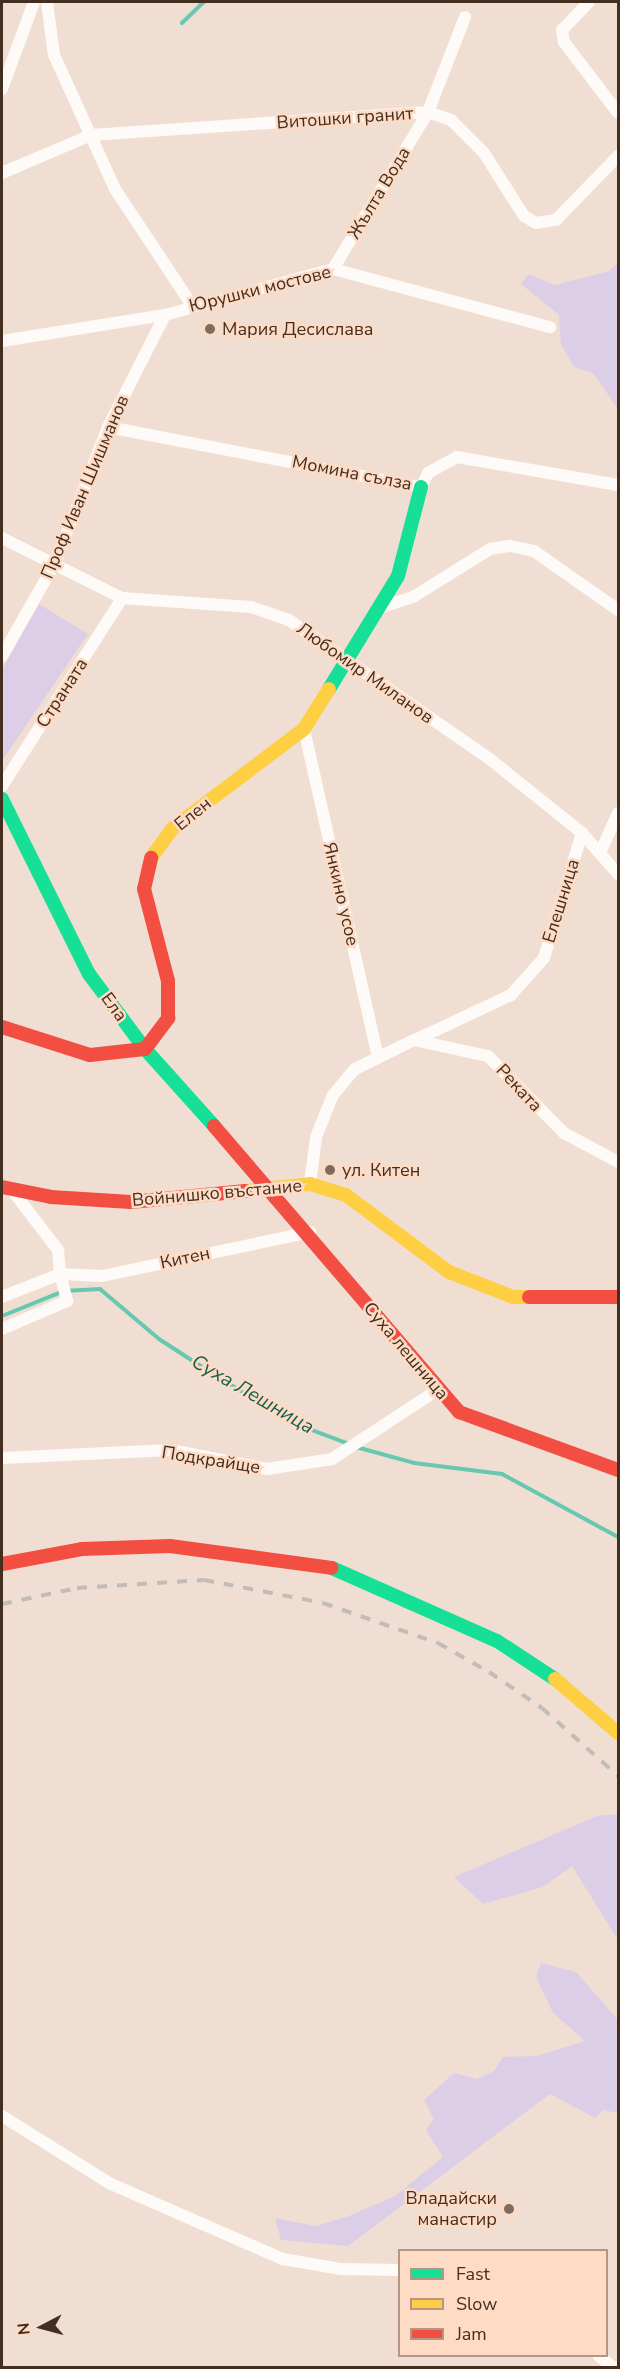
<!DOCTYPE html>
<html>
<head>
<meta charset="utf-8">
<style>
	body { margin:0 }
	#map { position:relative; width:620px; height:2369px; overflow:hidden; background:#f0ded2; font-family:"Nunito Sans",sans-serif }
	div>[style] { position:absolute }
	.green>* { inset:0; background:#ddcee8 }
	.stream>* { height:4px; margin:-2px; padding:0 2px; transform-origin:2px; border-radius:2px; background:#66c8b0 }
	.street>* { height:12px; margin:-6px; padding:0 6px; transform-origin:6px; border-radius:6px; background:#fdfaf8 }
	.fast>* { height:14px; margin:-7px; padding:0 7px; transform-origin:7px; border-radius:7px; background:#16e098 }
	.slow>* { height:14px; margin:-7px; padding:0 7px; transform-origin:7px; border-radius:7px; background:#ffcf43 }
	.jam>* { height:14px; margin:-7px; padding:0 7px; transform-origin:7px; border-radius:7px; background:#f24e42 }
	.rail>* { height:4px; margin-top:-2px; transform-origin:0; background:repeating-linear-gradient(90deg,#c1bcb8 0 10px,transparent 0 20px) }
	.dots>* { width:16px; height:16px; translate:-50% -50%; box-sizing:border-box; border:3px solid #fddbc5; border-radius:50% }
	span { translate:-50% -50%; white-space:nowrap; text-align:center; line-height:1.15; -webkit-text-stroke:5px #fddbc5; paint-order:stroke }
	.street-label { font-size:18px; color:#442e20 }
	.poi-label { font-size:18px; color:#442e20 }
	.left { translate:0 -50%; text-align:left }
	.right { translate:-100% -50%; text-align:right }
	.water-label { font-size:20px; color:#146050; font-style:italic }
	.frame { position:absolute; inset:0; border:3px solid #442e20; pointer-events:none }
	.legend { position:absolute; left:398px; top:2249px; width:210px; height:108px; box-sizing:border-box; background:#fddbc5; border:2px solid #b39683; margin:0; padding:8px 10px; list-style:none; font-size:18px; color:#442e20 }
	.legend li { display:flex; align-items:center; gap:12px; height:30px }
	.legend b { width:30px; border:2px solid #b39683 }
	.north { position:absolute; left:12px; top:2297px; width:60px; height:60px; -webkit-text-stroke:4px #fddbc5; paint-order:stroke; rotate:264deg; font-size:16px; font-weight:700; line-height:24px; text-align:center; color:#442e20 }
	.north::after { content:''; display:block; margin:auto; width:21px; height:27px; background:#442e20; clip-path:polygon(50% 0,100% 100%,50% 72%,0 100%) }
</style>
</head>
<body>
<div id="map">
	<div class="green">
		<div style="clip-path:polygon(618px 263px,618px 409px,593px 373px,574px 367px,561px 344px,559px 315px,521px 284px,529px 274px,555px 285px,609px 271px)"></div>
		<div style="clip-path:polygon(39px 604px,88px 634px,2px 761px,2px 670px)"></div>
		<div style="clip-path:polygon(618px 1814px,618px 1940px,572px 1866px,543px 1887px,483px 1904px,454px 1877px,597px 1816px)"></div>
		<div style="clip-path:polygon(541px 1963px,576px 1972px,618px 2020px,618px 2113px,603px 2110px,595px 2118px,550px 2094px,348px 2246px,281px 2240px,275px 2218px,316px 2226px,349px 2216px,395px 2196px,443px 2157px,426px 2130px,434px 2119px,424px 2100px,454px 2073px,477px 2079px,494px 2071px,503px 2057px,537px 2056px,585px 2041px,553px 2013px,536px 1977px)"></div>
	</div>
	<div class="stream">
		<div style="left:182px;top:23px;width:30px;rotate:-44deg"></div>
		<div style="left:2px;top:1316px;width:67px;rotate:-22deg"></div>
		<div style="left:64px;top:1291px;width:36px;rotate:-3deg"></div>
		<div style="left:100px;top:1289px;width:77px;rotate:40.3deg"></div>
		<div style="left:159px;top:1339px;width:68px;rotate:33deg"></div>
		<div style="left:216px;top:1376px;width:93px;rotate:31deg"></div>
		<div style="left:296px;top:1424px;width:57px;rotate:20.7deg"></div>
		<div style="left:356px;top:1447px;width:60px;rotate:15.4deg"></div>
		<div style="left:414px;top:1463px;width:89px;rotate:7.1deg"></div>
		<div style="left:502px;top:1474px;width:132px;rotate:28.5deg"></div>
	</div>
	<div class="street">
		<div style="left:47px;top:2px;width:53px;rotate:82.5deg"></div>
		<div style="left:54px;top:55px;width:147px;rotate:65.5deg"></div>
		<div style="left:115px;top:189px;width:138px;rotate:56.5deg"></div>
		<div style="left:589px;top:2px;width:39px;rotate:134deg"></div>
		<div style="left:562px;top:30px;width:12px;rotate:81deg"></div>
		<div style="left:564px;top:42px;width:89px;rotate:52.7deg"></div>
		<div style="left:2px;top:89px;width:93px;rotate:-69.8deg"></div>
		<div style="left:2px;top:173px;width:97px;rotate:-23.1deg"></div>
		<div style="left:91px;top:135px;width:338px;rotate:-3.9deg"></div>
		<div style="left:428px;top:112px;width:24px;rotate:19deg"></div>
		<div style="left:451px;top:120px;width:47px;rotate:45deg"></div>
		<div style="left:484px;top:153px;width:75px;rotate:57.6deg"></div>
		<div style="left:524px;top:216px;width:14px;rotate:30deg"></div>
		<div style="left:536px;top:223px;width:20px;rotate:-9deg"></div>
		<div style="left:556px;top:220px;width:89px;rotate:-45.9deg"></div>
		<div style="left:333px;top:269px;width:184px;rotate:-58.8deg"></div>
		<div style="left:428px;top:112px;width:102px;rotate:-68.7deg"></div>
		<div style="left:2px;top:341px;width:165px;rotate:-9.1deg"></div>
		<div style="left:165px;top:315px;width:174px;rotate:-15.3deg"></div>
		<div style="left:333px;top:269px;width:225px;rotate:15deg"></div>
		<div style="left:108px;top:427px;width:319px;rotate:10.9deg"></div>
		<div style="left:421px;top:487px;width:16px;rotate:-63deg"></div>
		<div style="left:428px;top:473px;width:33px;rotate:-29deg"></div>
		<div style="left:457px;top:457px;width:163px;rotate:9.9deg"></div>
		<div style="left:2px;top:538px;width:134px;rotate:26.6deg"></div>
		<div style="left:122px;top:598px;width:129px;rotate:4deg"></div>
		<div style="left:251px;top:607px;width:40px;rotate:18.9deg"></div>
		<div style="left:289px;top:620px;width:246px;rotate:34.7deg"></div>
		<div style="left:491px;top:760px;width:117px;rotate:38.7deg"></div>
		<div style="left:582px;top:833px;width:55px;rotate:48.7deg"></div>
		<div style="left:379px;top:608px;width:36px;rotate:-18deg"></div>
		<div style="left:413px;top:597px;width:91px;rotate:-31.9deg"></div>
		<div style="left:490px;top:549px;width:20px;rotate:-9deg"></div>
		<div style="left:510px;top:546px;width:25px;rotate:12deg"></div>
		<div style="left:534px;top:551px;width:103px;rotate:35.1deg"></div>
		<div style="left:2px;top:656px;width:105px;rotate:-60.3deg"></div>
		<div style="left:54px;top:565px;width:148px;rotate:-68.6deg"></div>
		<div style="left:108px;top:427px;width:126px;rotate:-63deg"></div>
		<div style="left:304px;top:729px;width:337px;rotate:77.3deg"></div>
		<div style="left:2px;top:786px;width:223px;rotate:-57.4deg"></div>
		<div style="left:600px;top:853px;width:44px;rotate:-65.8deg"></div>
		<div style="left:415px;top:1040px;width:106px;rotate:-25.1deg"></div>
		<div style="left:511px;top:995px;width:50px;rotate:-48.3deg"></div>
		<div style="left:544px;top:958px;width:131px;rotate:-73.1deg"></div>
		<div style="left:310px;top:1184px;width:47px;rotate:-82.7deg"></div>
		<div style="left:316px;top:1137px;width:45px;rotate:-68deg"></div>
		<div style="left:333px;top:1095px;width:34px;rotate:-50deg"></div>
		<div style="left:355px;top:1069px;width:66px;rotate:-26.2deg"></div>
		<div style="left:414px;top:1040px;width:76px;rotate:12.2deg"></div>
		<div style="left:488px;top:1056px;width:108px;rotate:45.4deg"></div>
		<div style="left:564px;top:1133px;width:61px;rotate:28.2deg"></div>
		<div style="left:12px;top:1190px;width:76px;rotate:52.5deg"></div>
		<div style="left:58px;top:1250px;width:24px;rotate:85deg"></div>
		<div style="left:60px;top:1274px;width:42px;rotate:2.7deg"></div>
		<div style="left:102px;top:1276px;width:213px;rotate:-11.9deg"></div>
		<div style="left:2px;top:1297px;width:62px;rotate:-21.6deg"></div>
		<div style="left:60px;top:1274px;width:28px;rotate:75deg"></div>
		<div style="left:67px;top:1301px;width:71px;rotate:156.7deg"></div>
		<div style="left:2px;top:1458px;width:169px;rotate:-2.7deg"></div>
		<div style="left:171px;top:1450px;width:98px;rotate:11.2deg"></div>
		<div style="left:267px;top:1469px;width:66px;rotate:-8.7deg"></div>
		<div style="left:332px;top:1459px;width:124px;rotate:-33.2deg"></div>
		<div style="left:2px;top:2116px;width:128px;rotate:32deg"></div>
		<div style="left:111px;top:2184px;width:188px;rotate:23.6deg"></div>
		<div style="left:283px;top:2259px;width:59px;rotate:9.8deg"></div>
		<div style="left:341px;top:2269px;width:59px;rotate:1deg"></div>
		<div style="left:599px;top:2356px;width:19px;rotate:39deg"></div>
	</div>
	<div class="fast">
		<div style="left:329px;top:689px;width:132px;rotate:-58.6deg"></div>
		<div style="left:398px;top:576px;width:92px;rotate:-75.5deg"></div>
		<div style="left:2px;top:799px;width:195px;rotate:63.6deg"></div>
		<div style="left:89px;top:974px;width:94px;rotate:53.3deg"></div>
		<div style="left:145px;top:1049px;width:103px;rotate:48.1deg"></div>
		<div style="left:332px;top:1568px;width:180px;rotate:23.9deg"></div>
		<div style="left:497px;top:1641px;width:69px;rotate:33.2deg"></div>
	</div>
	<div class="slow">
		<div style="left:151px;top:858px;width:37px;rotate:-54deg"></div>
		<div style="left:173px;top:828px;width:164px;rotate:-37.1deg"></div>
		<div style="left:304px;top:729px;width:47px;rotate:-58deg"></div>
		<div style="left:245px;top:1191px;width:65px;rotate:-6.1deg"></div>
		<div style="left:310px;top:1184px;width:38px;rotate:17deg"></div>
		<div style="left:346px;top:1195px;width:129px;rotate:36.8deg"></div>
		<div style="left:449px;top:1272px;width:69px;rotate:21.3deg"></div>
		<div style="left:513px;top:1297px;width:16px"></div>
		<div style="left:555px;top:1679px;width:83px;rotate:40.6deg"></div>
	</div>
	<div class="jam">
		<div style="left:2px;top:1027px;width:92px;rotate:17.7deg"></div>
		<div style="left:90px;top:1055px;width:55px;rotate:-6.2deg"></div>
		<div style="left:145px;top:1049px;width:39px;rotate:-53deg"></div>
		<div style="left:168px;top:1018px;width:37px;rotate:-90deg"></div>
		<div style="left:168px;top:981px;width:95px;rotate:-104.6deg"></div>
		<div style="left:144px;top:889px;width:32px;rotate:-77deg"></div>
		<div style="left:214px;top:1126px;width:377px;rotate:49.4deg"></div>
		<div style="left:459px;top:1412px;width:169px;rotate:20deg"></div>
		<div style="left:2px;top:1187px;width:50px;rotate:11.5deg"></div>
		<div style="left:51px;top:1197px;width:80px;rotate:3.6deg"></div>
		<div style="left:131px;top:1202px;width:115px;rotate:-5.5deg"></div>
		<div style="left:529px;top:1297px;width:89px"></div>
		<div style="left:2px;top:1564px;width:81px;rotate:-10.6deg"></div>
		<div style="left:82px;top:1549px;width:88px;rotate:-2deg"></div>
		<div style="left:170px;top:1546px;width:163px;rotate:7.7deg"></div>
	</div>
	<div class="rail">
		<div style="left:2px;top:1604px;width:77px;rotate:-12deg"></div>
		<div style="left:77px;top:1588px;width:127px;rotate:-3.6deg"></div>
		<div style="left:204px;top:1580px;width:121px;rotate:10.9deg"></div>
		<div style="left:323px;top:1603px;width:122px;rotate:19.2deg"></div>
		<div style="left:438px;top:1643px;width:59px;rotate:29.6deg"></div>
		<div style="left:489px;top:1672px;width:64px;rotate:34.2deg"></div>
		<div style="left:542px;top:1708px;width:102px;rotate:41.8deg"></div>
	</div>
	<div class="dots">
		<div style="left:210px;top:329px;background:#806c5e"></div>
		<div style="left:330px;top:1170px;background:#806c5e"></div>
		<div style="left:509px;top:2209px;background:#806c5e"></div>
	</div>
	<div class="street-label">
		<span style="left:345px;top:118px;rotate:-4deg">Витошки гранит</span>
		<span style="left:379px;top:193px;rotate:-59deg">Жълта Вода</span>
		<span style="left:260px;top:289px;rotate:-14deg">Юрушки мостове</span>
		<span style="left:352px;top:473px;rotate:11deg">Момина сълза</span>
		<span style="left:85px;top:487px;rotate:-67deg">Проф Иван Шишманов</span>
		<span style="left:365px;top:673px;rotate:35deg">Любомир Миланов</span>
		<span style="left:62px;top:693px;rotate:-57deg">Страната</span>
		<span style="left:193px;top:814px;rotate:-39deg">Елен</span>
		<span style="left:341px;top:894px;rotate:77deg">Янкино усое</span>
		<span style="left:561px;top:901px;rotate:-73deg">Елешница</span>
		<span style="left:114px;top:1007px;rotate:54deg">Ела</span>
		<span style="left:519px;top:1088px;rotate:47deg">Реката</span>
		<span style="left:217px;top:1193px;rotate:-5deg">Войнишко въстание</span>
		<span style="left:185px;top:1258px;rotate:-12deg">Китен</span>
		<span style="left:406px;top:1351px;rotate:50deg">Суха лешница</span>
		<span style="left:211px;top:1460px;rotate:9deg">Подкрайще</span>
	</div>
	<div class="poi-label">
		<span class="left" style="left:222px;top:329px">Мария Десислава</span>
		<span class="left" style="left:342px;top:1170px">ул. Китен</span>
		<span class="right" style="left:497px;top:2209px">Владайски<br>манастир</span>
	</div>
	<div class="water-label">
		<span style="left:253px;top:1394px;rotate:30deg">Суха Лешница</span>
	</div>
	<div class="frame"></div>
	<ul class="legend">
	<li><b style="height:8px;background:#16e098"></b>Fast</li>
	<li><b style="height:8px;background:#ffcf43"></b>Slow</li>
	<li><b style="height:8px;background:#f24e42"></b>Jam</li>
	</ul>
	<div class="north">N</div>
</div>
</body>
</html>
